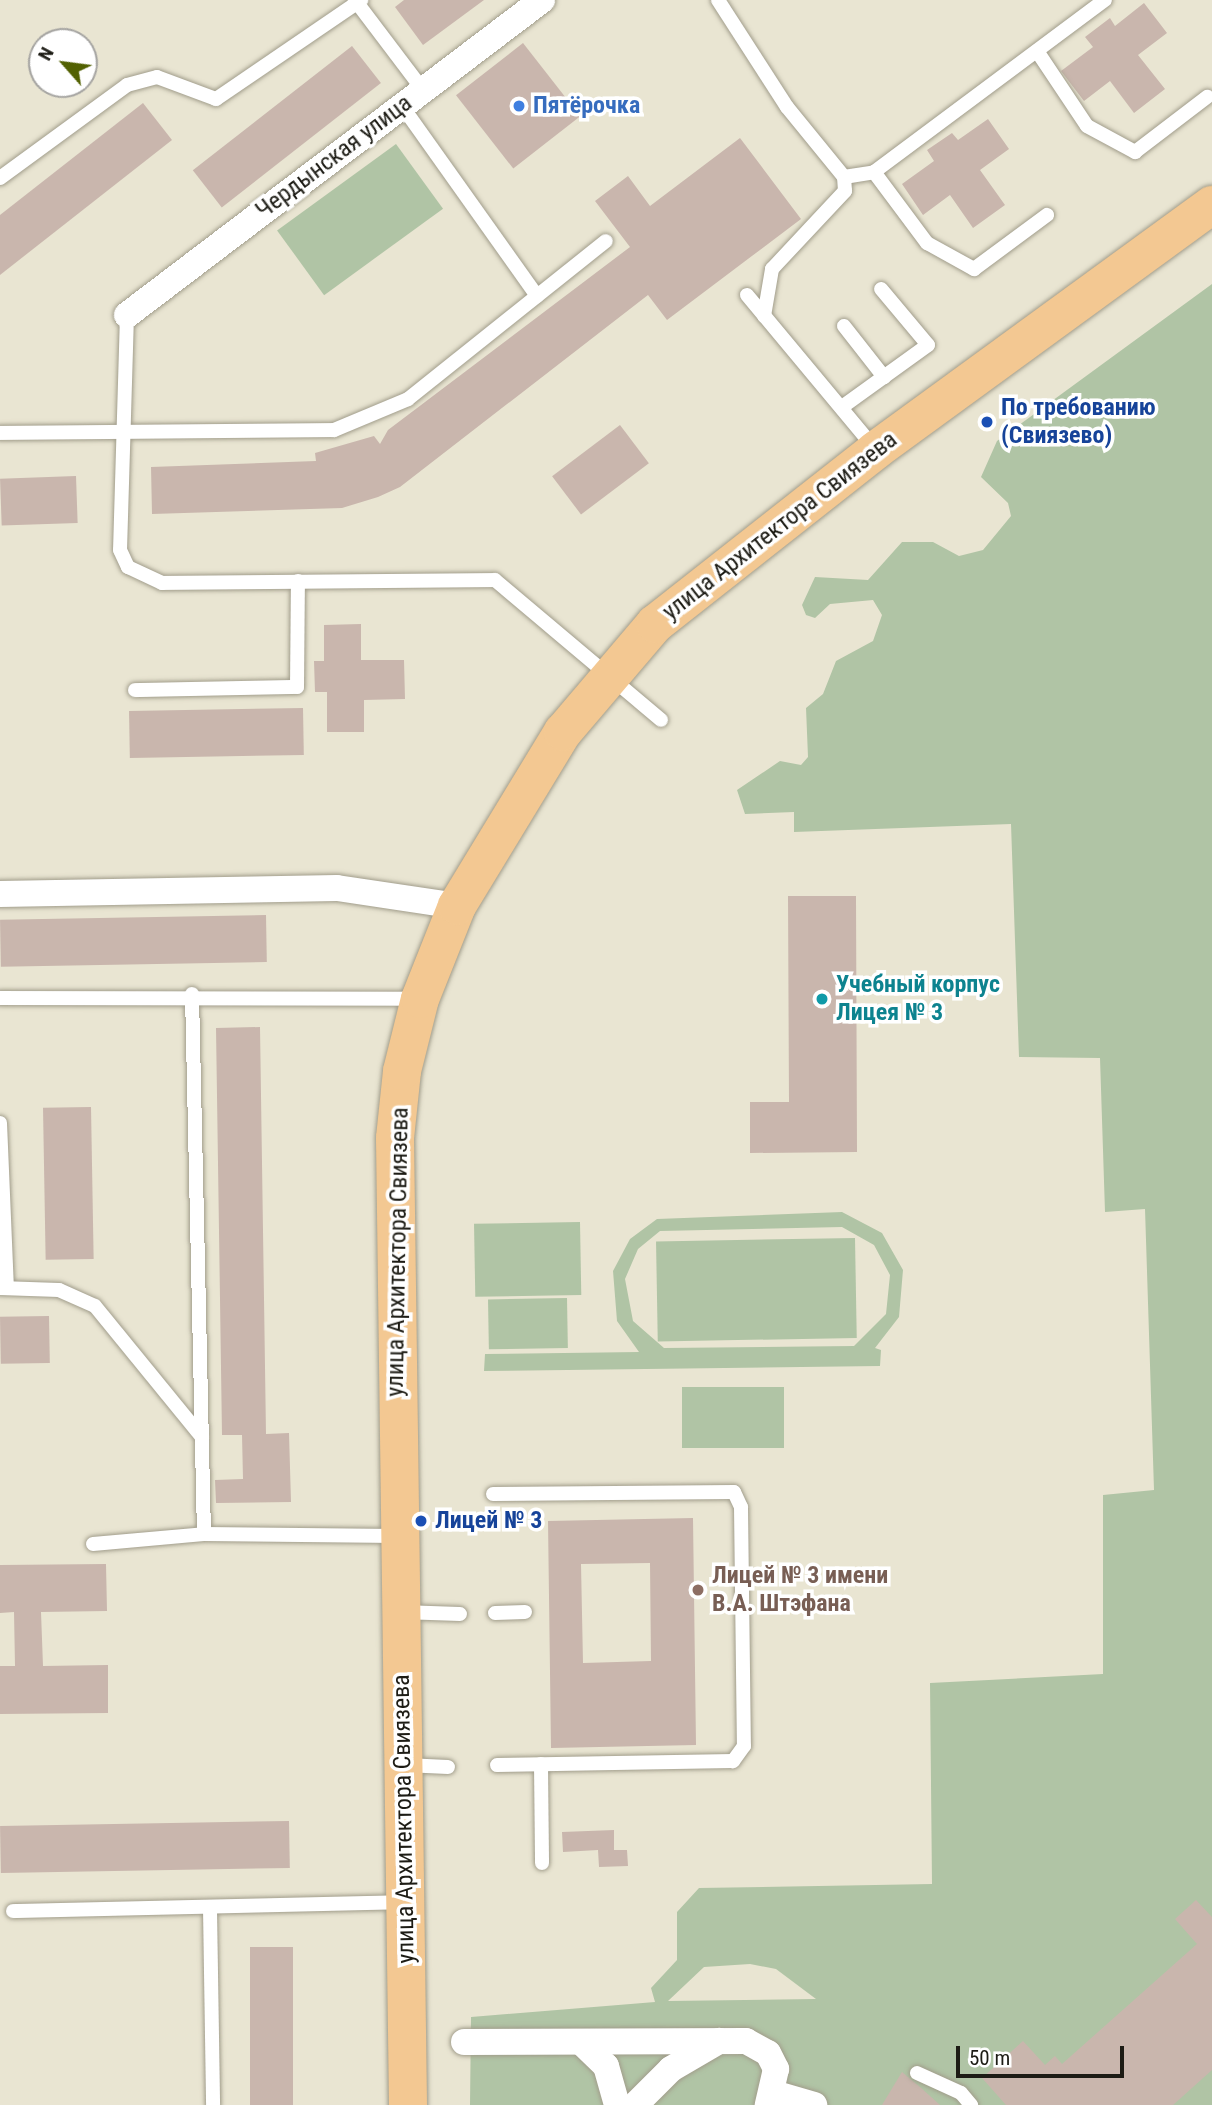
<!DOCTYPE html>
<html>
<head>
<meta charset="utf-8">
<style>
	body { margin:0 }
	#map { position:relative; width:1212px; height:2105px; overflow:hidden; background:#e9e5d2; font-family:"Roboto Condensed",sans-serif }
	div>[style] { position:absolute }
	.green>* { inset:0; background:#b0c4a5; transform-origin:0 0 }
	.building>* { inset:0; background:#c9b6ad; transform-origin:0 0 }
	.roads { filter:drop-shadow(0 0 2px #a19d8b) drop-shadow(0 0 2px #a19d8b) }
	.lane>* { height:14px; margin:-7px; padding:0 7px; transform-origin:7px; border-radius:7px; background:#fff }
	.street>* { height:26px; margin:-13px; padding:0 13px; transform-origin:13px; border-radius:13px; background:#fff }
	.primary>* { height:38px; margin:-19px; padding:0 19px; transform-origin:19px; border-radius:19px; background:#f3c892 }
	.dots>* { width:19px; height:19px; translate:-50% -50%; box-sizing:border-box; border:4px solid #fff; border-radius:50% }
	span { translate:-50% -50%; white-space:nowrap; text-align:center; line-height:1.15; -webkit-text-stroke:7px #fff; paint-order:stroke }
	.shop-label { font-size:24px; color:#366cbe; font-weight:700 }
	.left { translate:0 -50%; text-align:left }
	.street-label { font-size:24px; color:#1d1c15 }
	.transit-label { font-size:24px; color:#164399; font-weight:700 }
	.culture-label { font-size:24px; color:#0d838f; font-weight:700 }
	.education-label { font-size:24px; color:#785e54; font-weight:700 }
	.north { position:absolute; left:28px; top:28px; width:70px; height:70px; box-sizing:border-box; background:#fff; border:2px solid #a5a4a1; border-radius:50%; rotate:298deg; font-size:19px; font-weight:700; line-height:28px; text-align:center; color:#1d1c15 }
	.north::after { content:''; display:block; margin:auto; width:24px; height:32px; background:#526102; clip-path:polygon(50% 0,100% 100%,50% 72%,0 100%) }
	.scale { position:absolute; left:956px; top:2046px; width:168px; height:32px; box-sizing:border-box; border:4px solid #1d1c15; border-top:0; padding-left:9px; font-size:21px; line-height:24px; white-space:nowrap; color:#1d1c15; -webkit-text-stroke:5px #fff; paint-order:stroke }
</style>
</head>
<body>
<div id="map">
	<div class="green">
		<div style="left:396px;top:144px;width:80px;height:147px;rotate:54deg"></div>
		<div style="clip-path:polygon(evenodd,1212px 284px,1212px 2105px,470px 2105px,471px 2017px,655px 2002px,651px 1988px,677px 1960px,677px 1912px,699px 1888px,932px 1884px,930px 1683px,1103px 1674px,1103px 1495px,1154px 1490px,1145px 1209px,1105px 1212px,1100px 1058px,1019px 1057px,1011px 824px,794px 832px,794px 812px,745px 814px,737px 790px,780px 761px,801px 765px,808px 757px,806px 708px,823px 694px,836px 661px,873px 641px,882px 615px,873px 600px,830px 604px,815px 618px,806px 615px,802px 605px,815px 577px,868px 580px,902px 542px,933px 542px,959px 556px,983px 550px,1011px 516px,1008px 503px,981px 477px,997px 441px,1212px 284px,750px 1964px,776px 1969px,816px 1999px,668px 2001px,704px 1967px,750px 1964px)"></div>
		<div style="clip-path:polygon(evenodd,842px 1212px,882px 1233px,903px 1270px,899px 1317px,875px 1348px,881px 1350px,880px 1366px,484px 1371px,485px 1354px,639px 1352px,617px 1321px,613px 1271px,630px 1239px,657px 1219px,842px 1212px,842px 1227px,874px 1245px,890px 1275px,886px 1314px,854px 1346px,664px 1348px,633px 1321px,625px 1279px,638px 1249px,660px 1231px,842px 1227px)"></div>
		<div style="left:580px;top:1222px;width:73px;height:106px;rotate:89deg"></div>
		<div style="left:855px;top:1238px;width:100px;height:199px;rotate:89deg"></div>
		<div style="left:567px;top:1298px;width:50px;height:79px;rotate:89deg"></div>
		<div style="left:784px;top:1387px;width:61px;height:102px;rotate:90deg"></div>
	</div>
	<div class="building">
		<div style="clip-path:polygon(404px 0,484px 0,423px 45px,395px 7px)"></div>
		<div style="clip-path:polygon(1144px 3px,1167px 33px,1138px 55px,1165px 89px,1134px 113px,1110px 81px,1084px 101px,1061px 71px,1093px 47px,1085px 37px,1110px 18px,1115px 26px)"></div>
		<div style="left:523px;top:43px;width:93px;height:85px;rotate:52deg"></div>
		<div style="left:352px;top:46px;width:47px;height:202px;rotate:52deg"></div>
		<div style="clip-path:polygon(143px 103px,172px 140px,0 275px,0 215px)"></div>
		<div style="clip-path:polygon(988px 119px,1009px 149px,980px 170px,1005px 205px,973px 228px,950px 195px,923px 215px,902px 184px,934px 161px,927px 150px,952px 133px,958px 140px)"></div>
		<div style="clip-path:polygon(740px 138px,801px 219px,667px 320px,648px 295px,400px 487px,378px 497px,342px 508px,152px 514px,151px 467px,316px 461px,315px 453px,374px 436px,380px 444px,388px 430px,630px 247px,595px 201px,628px 176px,650px 206px)"></div>
		<div style="left:620px;top:425px;width:48px;height:85px;rotate:53deg"></div>
		<div style="left:76px;top:476px;width:47px;height:76px;rotate:88deg"></div>
		<div style="clip-path:polygon(361px 624px,361px 660px,404px 660px,405px 699px,364px 700px,364px 732px,327px 732px,327px 692px,315px 692px,314px 661px,324px 661px,324px 625px)"></div>
		<div style="left:303px;top:708px;width:47px;height:174px;rotate:89deg"></div>
		<div style="clip-path:polygon(788px 896px,856px 896px,857px 1152px,750px 1153px,750px 1102px,789px 1102px)"></div>
		<div style="left:266px;top:915px;width:47px;height:266px;rotate:89deg"></div>
		<div style="clip-path:polygon(260px 1027px,266px 1434px,289px 1433px,291px 1502px,216px 1503px,215px 1480px,243px 1479px,242px 1435px,222px 1435px,216px 1028px)"></div>
		<div style="left:91px;top:1107px;width:152px;height:48px;rotate:89deg"></div>
		<div style="left:49px;top:1316px;width:47px;height:49px;rotate:89deg"></div>
		<div style="clip-path:polygon(evenodd,693px 1518px,696px 1745px,551px 1748px,548px 1521px,693px 1518px,650px 1563px,651px 1661px,583px 1663px,581px 1564px,650px 1563px)"></div>
		<div style="clip-path:polygon(106px 1564px,107px 1611px,41px 1612px,43px 1666px,108px 1665px,108px 1713px,0 1714px,0 1666px,15px 1666px,14px 1612px,0 1613px,0 1565px)"></div>
		<div style="left:289px;top:1821px;width:47px;height:289px;rotate:89deg"></div>
		<div style="clip-path:polygon(614px 1830px,614px 1850px,627px 1850px,628px 1866px,599px 1867px,598px 1850px,563px 1852px,562px 1832px)"></div>
		<div style="clip-path:polygon(1196px 1900px,1212px 1917px,1212px 2070px,1173px 2105px,1006px 2105px,982px 2078px,1023px 2041px,1045px 2065px,1055px 2056px,1062px 2064px,1197px 1944px,1175px 1919px)"></div>
		<div style="left:250px;top:1947px;width:43px;height:158px"></div>
		<div style="clip-path:polygon(902px 2072px,920px 2087px,940px 2105px,882px 2105px)"></div>
	</div>
	<div class="roads">
		<div class="lane">
			<div style="left:355px;top:0;width:113px;rotate:52.9deg"></div>
			<div style="left:718px;top:0;width:127px;rotate:57.2deg"></div>
			<div style="left:787px;top:107px;width:90px;rotate:50.8deg"></div>
			<div style="left:844px;top:177px;width:30px;rotate:-9deg"></div>
			<div style="left:874px;top:172px;width:288px;rotate:-36.7deg"></div>
			<div style="left:1037px;top:51px;width:90px;rotate:56.3deg"></div>
			<div style="left:1087px;top:126px;width:55px;rotate:28.4deg"></div>
			<div style="left:1135px;top:152px;width:91px;rotate:-37.4deg"></div>
			<div style="left:402px;top:106px;width:233px;rotate:54.6deg"></div>
			<div style="left:874px;top:172px;width:89px;rotate:53.3deg"></div>
			<div style="left:927px;top:243px;width:54px;rotate:29deg"></div>
			<div style="left:974px;top:269px;width:91px;rotate:-36.5deg"></div>
			<div style="left:0;top:178px;width:157px;rotate:-36.2deg"></div>
			<div style="left:127px;top:85px;width:31px;rotate:-15deg"></div>
			<div style="left:157px;top:77px;width:63px;rotate:20.4deg"></div>
			<div style="left:216px;top:99px;width:176px;rotate:-34.3deg"></div>
			<div style="left:747px;top:295px;width:202px;rotate:50.2deg"></div>
			<div style="left:127px;top:315px;width:235px;rotate:91.7deg"></div>
			<div style="left:120px;top:550px;width:19px;rotate:65deg"></div>
			<div style="left:128px;top:567px;width:38px;rotate:25deg"></div>
			<div style="left:162px;top:583px;width:333px;rotate:-0.5deg"></div>
			<div style="left:495px;top:580px;width:217px;rotate:40.1deg"></div>
			<div style="left:764px;top:316px;width:48px;rotate:-80.3deg"></div>
			<div style="left:772px;top:269px;width:107px;rotate:-46.9deg"></div>
			<div style="left:845px;top:191px;width:14px;rotate:-94deg"></div>
			<div style="left:844px;top:326px;width:65px;rotate:51.9deg"></div>
			<div style="left:842px;top:407px;width:106px;rotate:-35.8deg"></div>
			<div style="left:928px;top:345px;width:73px;rotate:-130deg"></div>
			<div style="left:0;top:433px;width:334px;rotate:-0.5deg"></div>
			<div style="left:334px;top:430px;width:80px;rotate:-22.7deg"></div>
			<div style="left:408px;top:399px;width:253px;rotate:-38.6deg"></div>
			<div style="left:135px;top:690px;width:162px;rotate:-1.1deg"></div>
			<div style="left:297px;top:687px;width:106px;rotate:-89.5deg"></div>
			<div style="left:192px;top:994px;width:540px;rotate:88.73deg"></div>
			<div style="left:204px;top:1534px;width:193px;rotate:0.6deg"></div>
			<div style="left:0;top:998px;width:418px;rotate:0.1deg"></div>
			<div style="left:0;top:1123px;width:165px;rotate:87.6deg"></div>
			<div style="left:0;top:1288px;width:59px;rotate:1.9deg"></div>
			<div style="left:59px;top:1290px;width:39px;rotate:24deg"></div>
			<div style="left:95px;top:1306px;width:169px;rotate:50.8deg"></div>
			<div style="left:493px;top:1494px;width:241px;rotate:-0.5deg"></div>
			<div style="left:734px;top:1492px;width:17px;rotate:65deg"></div>
			<div style="left:741px;top:1507px;width:239px;rotate:89.3deg"></div>
			<div style="left:744px;top:1746px;width:19px;rotate:126deg"></div>
			<div style="left:733px;top:1761px;width:236px;rotate:179deg"></div>
			<div style="left:93px;top:1544px;width:111px;rotate:-5.1deg"></div>
			<div style="left:401px;top:1612px;width:59px;rotate:1.9deg"></div>
			<div style="left:495px;top:1613px;width:30px;rotate:-2deg"></div>
			<div style="left:541px;top:1764px;width:99px;rotate:89.4deg"></div>
			<div style="left:405px;top:1765px;width:43px;rotate:2.7deg"></div>
			<div style="left:210px;top:1909px;width:196px;rotate:89.1deg"></div>
			<div style="left:13px;top:1911px;width:391px;rotate:-1.3deg"></div>
			<div style="left:917px;top:2073px;width:48px;rotate:24.4deg"></div>
			<div style="left:961px;top:2093px;width:16px;rotate:50deg"></div>
		</div>
		<div class="street">
			<div style="left:127px;top:315px;width:521px;rotate:-37.2deg"></div>
			<div style="left:0;top:894px;width:337px;rotate:-1deg"></div>
			<div style="left:337px;top:888px;width:121px;rotate:8.5deg"></div>
			<div style="left:464px;top:2042px;width:282px;rotate:-0.2deg"></div>
			<div style="left:746px;top:2041px;width:25px;rotate:29deg"></div>
			<div style="left:768px;top:2053px;width:18px;rotate:63deg"></div>
			<div style="left:776px;top:2069px;width:37px;rotate:103deg"></div>
			<div style="left:582px;top:2043px;width:33px;rotate:44deg"></div>
			<div style="left:606px;top:2066px;width:41px;rotate:74.2deg"></div>
			<div style="left:773px;top:2093px;width:43px;rotate:16.3deg"></div>
			<div style="left:635px;top:2105px;width:51px;rotate:-45deg"></div>
			<div style="left:671px;top:2069px;width:56px;rotate:-30.3deg"></div>
		</div>
		<div class="primary">
			<div style="left:408px;top:2105px;width:967px;rotate:-90.77deg"></div>
			<div style="left:395px;top:1138px;width:67px;rotate:-84deg"></div>
			<div style="left:402px;top:1071px;width:74px;rotate:-76deg"></div>
			<div style="left:420px;top:999px;width:100px;rotate:-68.3deg"></div>
			<div style="left:457px;top:906px;width:204px;rotate:-58.7deg"></div>
			<div style="left:563px;top:732px;width:142px;rotate:-49.6deg"></div>
			<div style="left:655px;top:624px;width:281px;rotate:-38.2deg"></div>
			<div style="left:876px;top:450px;width:416px;rotate:-36.1deg"></div>
		</div>
	</div>
	<div class="dots">
		<div style="left:519px;top:106px;background:#3f7fe0"></div>
		<div style="left:987px;top:422px;background:#1a4fb4"></div>
		<div style="left:822px;top:999px;background:#0f9aa8"></div>
		<div style="left:421px;top:1521px;background:#1a4fb4"></div>
		<div style="left:698px;top:1590px;background:#8d6e63"></div>
	</div>
	<div class="shop-label">
		<span class="left" style="left:533px;top:106px">Пятёрочка</span>
	</div>
	<div class="street-label">
		<span style="left:334px;top:157px;rotate:-37deg">Чердынская улица</span>
		<span style="left:780px;top:526px;rotate:-38deg">улица Архитектора Свиязева</span>
		<span style="left:398px;top:1252px;rotate:-89deg">улица Архитектора Свиязева</span>
		<span style="left:404px;top:1819px;rotate:-91deg">улица Архитектора Свиязева</span>
	</div>
	<div class="transit-label">
		<span class="left" style="left:1001px;top:422px">По требованию<br>(Свиязево)</span>
		<span class="left" style="left:435px;top:1521px">Лицей № 3</span>
	</div>
	<div class="culture-label">
		<span class="left" style="left:836px;top:999px">Учебный корпус<br>Лицея № 3</span>
	</div>
	<div class="education-label">
		<span class="left" style="left:712px;top:1590px">Лицей № 3 имени<br>В.А. Штэфана</span>
	</div>
	<div class="north">N</div>
	<div class="scale">50 m</div>
</div>
</body>
</html>
